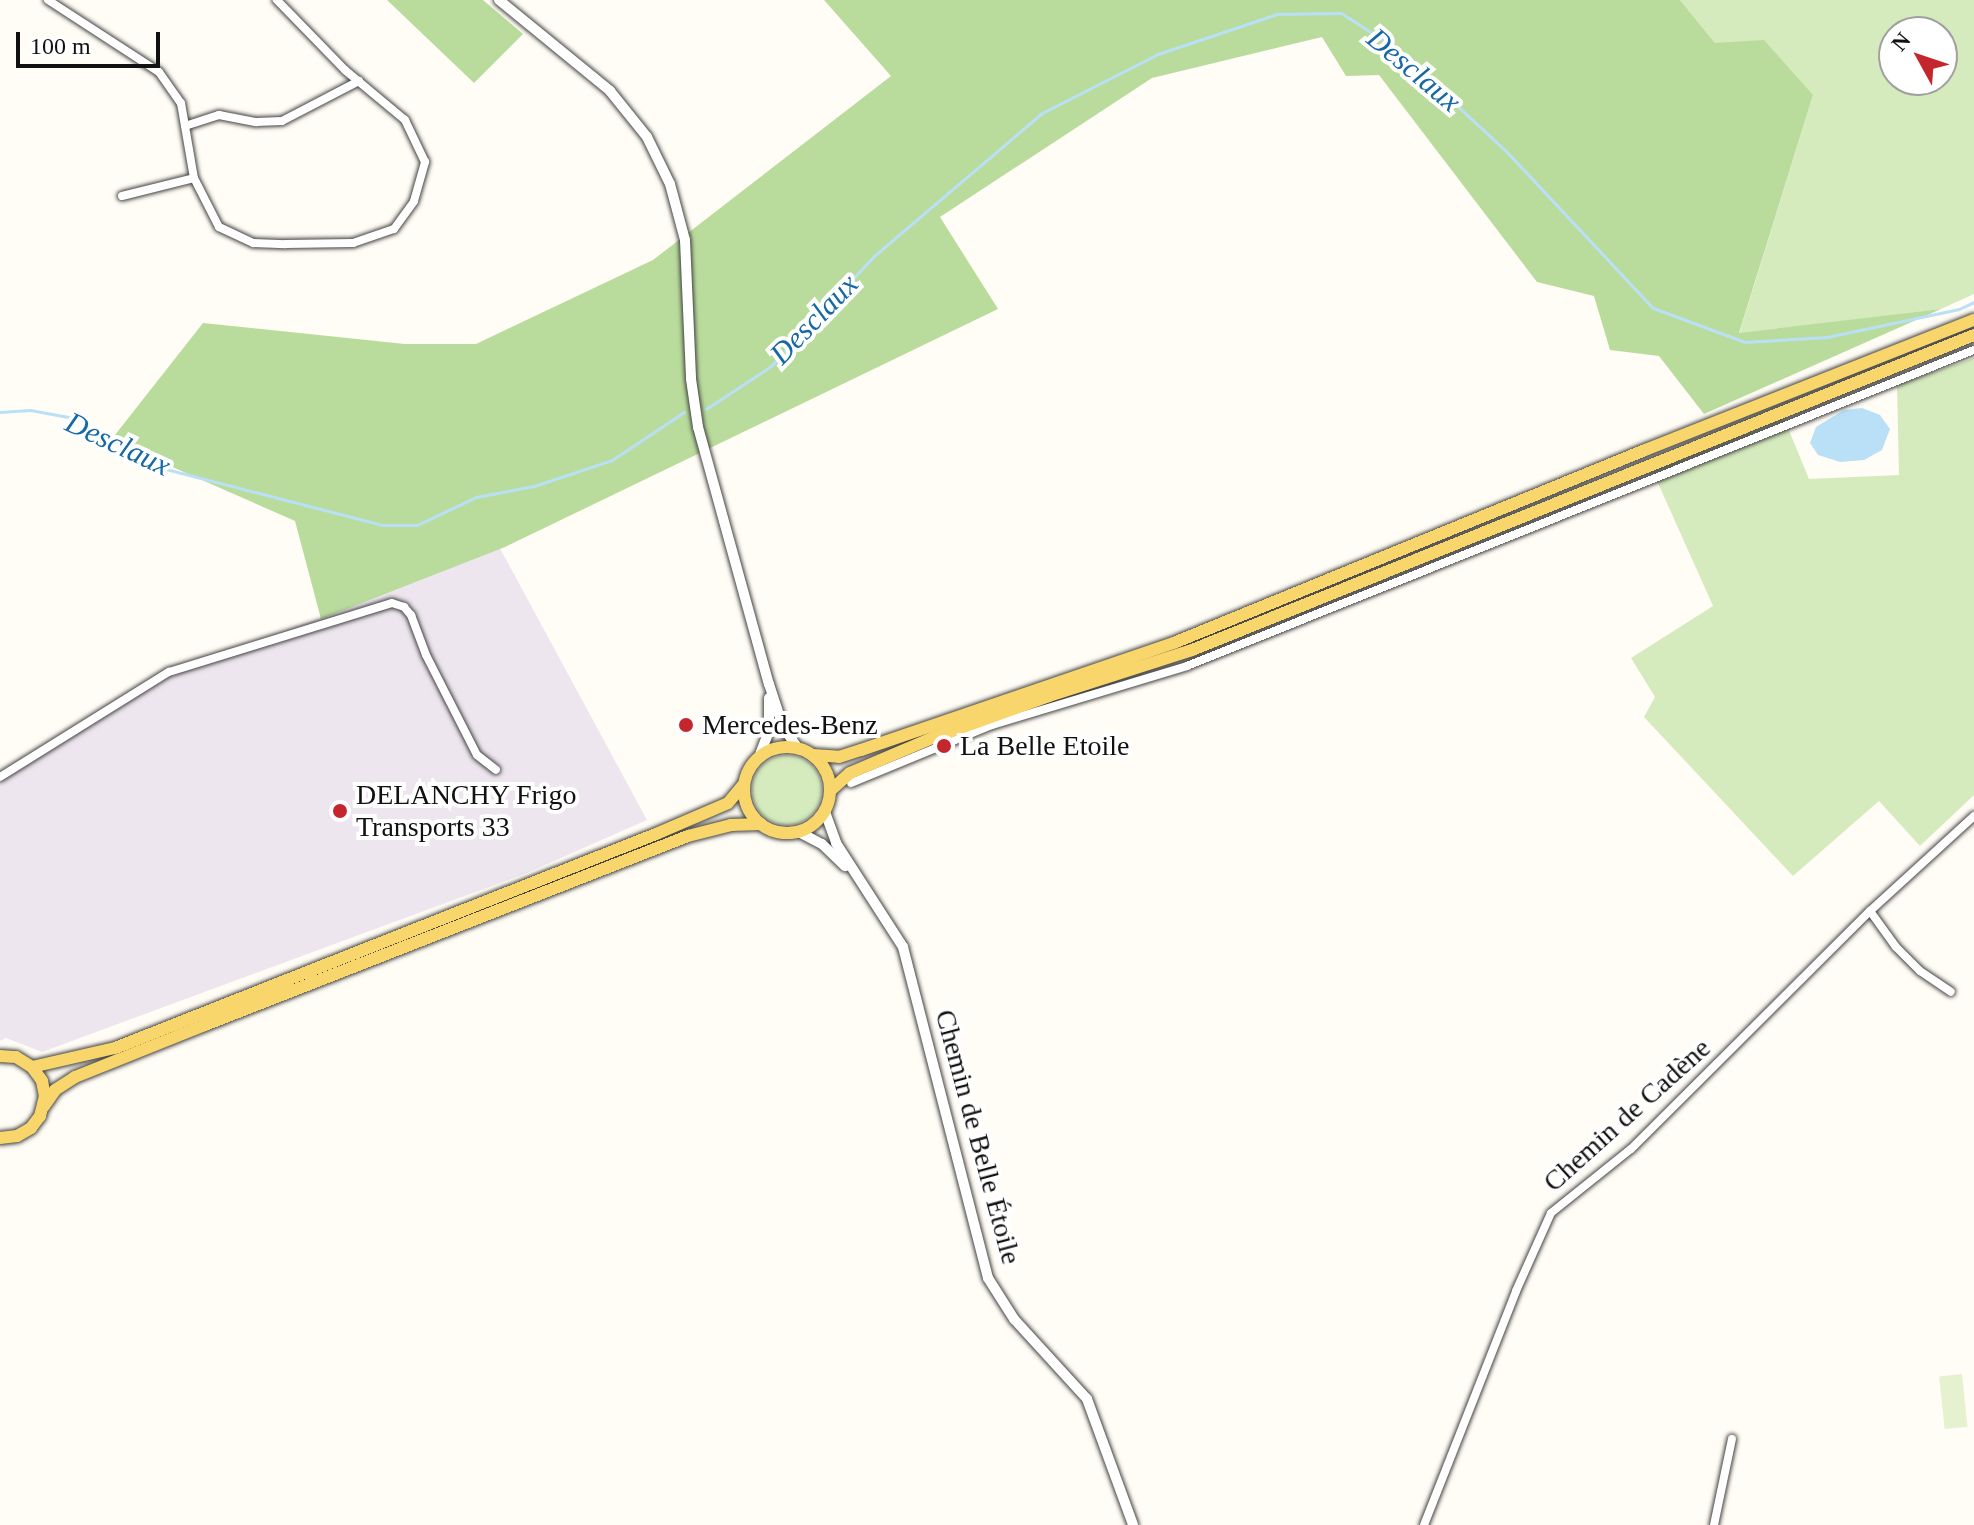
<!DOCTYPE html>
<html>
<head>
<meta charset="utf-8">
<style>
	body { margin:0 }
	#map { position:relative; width:1974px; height:1525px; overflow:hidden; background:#fffdf5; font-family:"Times New Roman",serif }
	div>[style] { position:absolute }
	.industrial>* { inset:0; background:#eee6ef }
	.green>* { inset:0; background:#d5ebbd }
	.round { border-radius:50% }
	.forest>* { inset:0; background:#b9dc9c }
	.pitch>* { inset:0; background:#e6f2cf; transform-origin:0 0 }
	.water>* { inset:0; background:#b9e0f7 }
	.stream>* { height:3px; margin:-1.5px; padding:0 1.5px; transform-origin:1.5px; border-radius:1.5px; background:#b9e0f7 }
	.roads { filter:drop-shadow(0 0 2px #444) drop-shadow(0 0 2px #444) }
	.minor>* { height:8px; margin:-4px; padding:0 4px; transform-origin:4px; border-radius:4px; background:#fff }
	.tertiary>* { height:10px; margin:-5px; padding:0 5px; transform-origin:5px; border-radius:5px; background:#fff }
	.primary>* { height:12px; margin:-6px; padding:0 6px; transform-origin:6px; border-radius:6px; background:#f9d66b }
	.primary>.ring { margin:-6px; padding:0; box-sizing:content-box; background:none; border:12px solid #f9d66b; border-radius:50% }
	.dots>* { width:22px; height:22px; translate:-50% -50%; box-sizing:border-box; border:4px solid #fff; border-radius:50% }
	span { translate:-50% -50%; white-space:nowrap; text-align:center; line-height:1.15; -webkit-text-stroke:8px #fff; paint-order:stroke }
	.poi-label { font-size:28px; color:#111 }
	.left { translate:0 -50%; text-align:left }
	.street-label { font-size:28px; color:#111 }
	.water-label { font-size:30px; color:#1768a6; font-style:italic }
	.north { position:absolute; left:1878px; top:16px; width:80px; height:80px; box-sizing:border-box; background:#fff; border:2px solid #a0a0a0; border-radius:50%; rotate:310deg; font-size:22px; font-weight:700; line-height:32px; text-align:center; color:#111 }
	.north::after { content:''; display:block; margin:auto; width:28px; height:36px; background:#c4262e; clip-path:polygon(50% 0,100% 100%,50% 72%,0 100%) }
	.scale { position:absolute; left:16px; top:32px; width:144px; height:36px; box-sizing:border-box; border:4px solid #111; border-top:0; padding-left:10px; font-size:24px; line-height:28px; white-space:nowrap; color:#111; -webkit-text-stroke:6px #fff; paint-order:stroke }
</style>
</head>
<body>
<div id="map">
	<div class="industrial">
		<div style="clip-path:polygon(495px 539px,647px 820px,527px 873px,42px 1052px,6px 1038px,0 1041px,0 777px,140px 685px,382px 595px)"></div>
	</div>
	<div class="green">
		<div style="clip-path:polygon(evenodd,1680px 0,1974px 0,1974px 294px,1941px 309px,1739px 334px,1813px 95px,1715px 43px,1680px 0,1894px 32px,1942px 32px,1942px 80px,1894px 80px,1894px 32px)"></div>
		<div style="clip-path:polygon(1974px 358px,1974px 795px,1920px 846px,1879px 801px,1793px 876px,1644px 717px,1655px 697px,1631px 658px,1713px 606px,1649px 463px,1781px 411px,1809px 479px,1899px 475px,1897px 385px)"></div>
		<div class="round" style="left:752px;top:755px;width:70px;height:70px"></div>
	</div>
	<div class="forest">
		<div style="clip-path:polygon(387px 0,483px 0,523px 34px,474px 83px)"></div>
		<div style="clip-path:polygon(824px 0,1680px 0,1715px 43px,1764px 40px,1813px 95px,1739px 333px,1941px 309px,1704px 414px,1659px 356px,1610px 350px,1594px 296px,1537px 282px,1379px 75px,1346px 76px,1322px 37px,1152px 78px,940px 217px,998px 309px,505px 547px,321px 619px,295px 521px,111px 440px,203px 323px,405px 344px,476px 344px,653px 260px,891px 76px)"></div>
	</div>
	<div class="pitch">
		<div style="left:1962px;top:1374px;width:53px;height:23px;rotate:84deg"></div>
	</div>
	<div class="water">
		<div style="clip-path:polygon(1862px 408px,1880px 415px,1890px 429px,1882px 450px,1864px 460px,1840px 462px,1818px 455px,1810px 443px,1816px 427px,1844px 410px)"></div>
	</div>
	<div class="stream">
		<div style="left:706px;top:409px;width:78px;rotate:-33.5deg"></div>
		<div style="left:771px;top:366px;width:151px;rotate:-46.9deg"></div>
		<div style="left:874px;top:256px;width:221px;rotate:-40.4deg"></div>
		<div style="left:1042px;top:113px;width:130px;rotate:-27deg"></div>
		<div style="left:1158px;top:54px;width:126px;rotate:-18.6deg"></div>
		<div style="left:1277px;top:14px;width:64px;rotate:-0.9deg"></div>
		<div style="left:1341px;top:13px;width:63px;rotate:32.7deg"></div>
		<div style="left:1394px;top:47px;width:151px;rotate:42.9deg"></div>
		<div style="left:1505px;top:150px;width:216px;rotate:46.9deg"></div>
		<div style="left:1653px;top:308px;width:98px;rotate:20.3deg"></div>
		<div style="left:1745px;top:342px;width:82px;rotate:-3.5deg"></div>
		<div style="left:1827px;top:337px;width:135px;rotate:-12deg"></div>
		<div style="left:1959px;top:309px;width:17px;rotate:-25deg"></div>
		<div style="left:0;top:412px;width:30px;rotate:-4deg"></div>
		<div style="left:30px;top:410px;width:50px;rotate:10.4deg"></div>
		<div style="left:79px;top:419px;width:96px;rotate:30.6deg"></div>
		<div style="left:162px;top:468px;width:228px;rotate:14.5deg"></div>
		<div style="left:383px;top:525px;width:34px"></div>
		<div style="left:417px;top:525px;width:65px;rotate:-25.4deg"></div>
		<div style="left:476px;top:497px;width:59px;rotate:-10.7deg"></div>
		<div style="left:534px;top:486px;width:82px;rotate:-18.4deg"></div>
		<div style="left:612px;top:460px;width:87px;rotate:-33.7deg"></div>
	</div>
	<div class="roads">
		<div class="minor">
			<div style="left:48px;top:0;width:132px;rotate:33deg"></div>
			<div style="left:159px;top:72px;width:38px;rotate:55deg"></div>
			<div style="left:181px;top:103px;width:76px;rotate:80.2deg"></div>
			<div style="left:194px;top:178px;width:55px;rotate:63deg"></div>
			<div style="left:219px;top:227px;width:38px;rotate:25deg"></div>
			<div style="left:253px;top:243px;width:33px;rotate:2deg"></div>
			<div style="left:286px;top:244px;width:67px;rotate:-0.9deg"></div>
			<div style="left:353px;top:243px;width:43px;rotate:-18.9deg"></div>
			<div style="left:394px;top:229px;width:34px;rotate:-54deg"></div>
			<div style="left:414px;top:201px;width:41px;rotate:-74.2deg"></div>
			<div style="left:425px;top:162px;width:47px;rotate:-115.5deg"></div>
			<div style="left:405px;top:120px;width:78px;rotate:-140.2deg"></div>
			<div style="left:345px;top:70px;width:98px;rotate:-134.2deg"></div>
			<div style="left:185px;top:126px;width:36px;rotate:-18deg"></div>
			<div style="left:219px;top:115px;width:38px;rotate:11deg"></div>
			<div style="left:256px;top:122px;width:26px;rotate:-2deg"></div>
			<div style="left:282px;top:121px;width:87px;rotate:-27.5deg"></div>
			<div style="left:122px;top:196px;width:74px;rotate:-14deg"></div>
			<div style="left:0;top:777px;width:199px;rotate:-31.9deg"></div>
			<div style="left:169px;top:672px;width:233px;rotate:-17.2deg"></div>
			<div style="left:392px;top:603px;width:13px;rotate:18deg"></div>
			<div style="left:404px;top:607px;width:11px;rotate:49deg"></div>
			<div style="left:411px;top:615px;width:43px;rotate:69.4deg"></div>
			<div style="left:426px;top:655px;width:112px;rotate:63deg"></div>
			<div style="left:477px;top:755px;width:24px;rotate:38deg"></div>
			<div style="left:851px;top:783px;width:152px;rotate:-22.4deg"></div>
			<div style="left:992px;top:725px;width:204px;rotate:-16.8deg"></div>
			<div style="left:1187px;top:666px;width:848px;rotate:-21.88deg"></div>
			<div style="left:1870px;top:911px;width:44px;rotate:54.2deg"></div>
			<div style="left:1896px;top:947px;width:34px;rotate:45deg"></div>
			<div style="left:1920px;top:971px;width:37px;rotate:34deg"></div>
			<div style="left:1424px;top:1525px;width:251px;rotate:-68.5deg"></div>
			<div style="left:1516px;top:1291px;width:85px;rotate:-65.8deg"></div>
			<div style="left:1551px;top:1213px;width:102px;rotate:-38.7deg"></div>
			<div style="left:1631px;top:1149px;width:337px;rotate:-44.9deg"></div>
			<div style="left:1870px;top:911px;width:141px;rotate:-42.4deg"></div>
			<div style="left:1714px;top:1525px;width:88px;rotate:-78.2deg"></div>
		</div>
		<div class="tertiary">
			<div style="left:499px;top:0;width:144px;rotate:39.3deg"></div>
			<div style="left:610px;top:91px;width:59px;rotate:51.2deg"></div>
			<div style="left:647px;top:137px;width:52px;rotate:63.9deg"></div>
			<div style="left:670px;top:184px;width:58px;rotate:75deg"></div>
			<div style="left:685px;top:240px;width:139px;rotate:87.5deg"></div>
			<div style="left:691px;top:379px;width:49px;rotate:81.7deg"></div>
			<div style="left:698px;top:427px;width:267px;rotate:74.6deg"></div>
			<div style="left:769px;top:684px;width:45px;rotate:72deg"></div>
			<div style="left:783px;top:727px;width:24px;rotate:55deg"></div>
			<div style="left:759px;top:757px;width:28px;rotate:-69deg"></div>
			<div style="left:769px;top:731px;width:33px;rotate:-90deg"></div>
			<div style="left:825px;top:812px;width:33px;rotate:70deg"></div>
			<div style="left:836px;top:843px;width:124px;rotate:57.2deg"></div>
			<div style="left:903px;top:947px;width:342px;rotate:75.6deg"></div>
			<div style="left:988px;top:1278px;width:49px;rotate:57.6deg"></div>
			<div style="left:1014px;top:1319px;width:108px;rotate:47.6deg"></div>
			<div style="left:1087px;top:1399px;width:134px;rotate:69.9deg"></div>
			<div style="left:799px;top:832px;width:26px;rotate:28deg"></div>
			<div style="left:822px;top:844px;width:32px;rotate:44deg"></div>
		</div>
		<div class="primary">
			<div class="ring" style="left:744px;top:747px;width:74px;height:74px"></div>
			<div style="left:813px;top:755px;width:26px;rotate:4deg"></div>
			<div style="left:839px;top:757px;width:23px;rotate:-18deg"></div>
			<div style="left:861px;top:750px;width:333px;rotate:-18.9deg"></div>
			<div style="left:1176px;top:642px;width:507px;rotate:-22.26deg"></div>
			<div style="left:1645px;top:450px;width:354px;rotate:-21.6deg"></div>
			<div style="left:831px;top:790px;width:25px;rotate:-42deg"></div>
			<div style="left:850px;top:773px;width:92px;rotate:-23deg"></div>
			<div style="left:935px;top:737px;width:121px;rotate:-19.8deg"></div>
			<div style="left:1049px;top:696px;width:150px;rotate:-17.8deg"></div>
			<div style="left:1192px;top:650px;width:843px;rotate:-21.94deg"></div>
			<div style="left:0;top:1056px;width:16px;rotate:4deg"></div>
			<div style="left:16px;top:1057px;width:19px;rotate:32deg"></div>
			<div style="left:32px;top:1067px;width:17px;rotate:54deg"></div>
			<div style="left:42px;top:1081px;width:15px;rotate:79deg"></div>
			<div style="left:45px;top:1096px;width:21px;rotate:104deg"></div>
			<div style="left:40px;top:1116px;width:15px;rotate:127deg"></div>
			<div style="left:31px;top:1128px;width:16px;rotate:150deg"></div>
			<div style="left:17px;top:1136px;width:17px;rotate:173deg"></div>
			<div style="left:32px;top:1067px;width:85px;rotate:-12.9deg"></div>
			<div style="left:115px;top:1048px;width:582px;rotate:-21.58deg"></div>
			<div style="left:656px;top:834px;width:78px;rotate:-23.3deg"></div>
			<div style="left:728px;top:803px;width:25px;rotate:-50deg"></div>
			<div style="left:44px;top:1106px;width:19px;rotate:-55deg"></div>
			<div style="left:55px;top:1090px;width:24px;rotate:-33deg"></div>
			<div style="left:75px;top:1077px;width:140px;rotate:-21.8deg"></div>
			<div style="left:205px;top:1025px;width:519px;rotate:-21.37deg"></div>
			<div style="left:688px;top:836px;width:44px;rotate:-14.3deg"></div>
			<div style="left:731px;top:825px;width:30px;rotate:-2deg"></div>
		</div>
	</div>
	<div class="dots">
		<div style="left:686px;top:725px;background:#c4262e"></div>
		<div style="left:944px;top:746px;background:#c4262e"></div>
		<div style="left:340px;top:811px;background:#c4262e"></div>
	</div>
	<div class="poi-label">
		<span class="left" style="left:702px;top:725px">Mercedes-Benz</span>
		<span class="left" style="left:960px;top:746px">La Belle Etoile</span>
		<span class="left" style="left:356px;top:811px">DELANCHY Frigo<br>Transports 33</span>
	</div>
	<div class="street-label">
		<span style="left:1627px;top:1115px;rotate:-42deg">Chemin de Cadène</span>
		<span style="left:978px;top:1137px;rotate:75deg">Chemin de Belle Étoile</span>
	</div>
	<div class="water-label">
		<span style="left:1414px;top:70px;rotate:40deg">Desclaux</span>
		<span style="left:814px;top:319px;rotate:-46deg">Desclaux</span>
		<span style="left:118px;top:444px;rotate:25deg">Desclaux</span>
	</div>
	<div class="north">N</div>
	<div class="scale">100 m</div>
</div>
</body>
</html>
